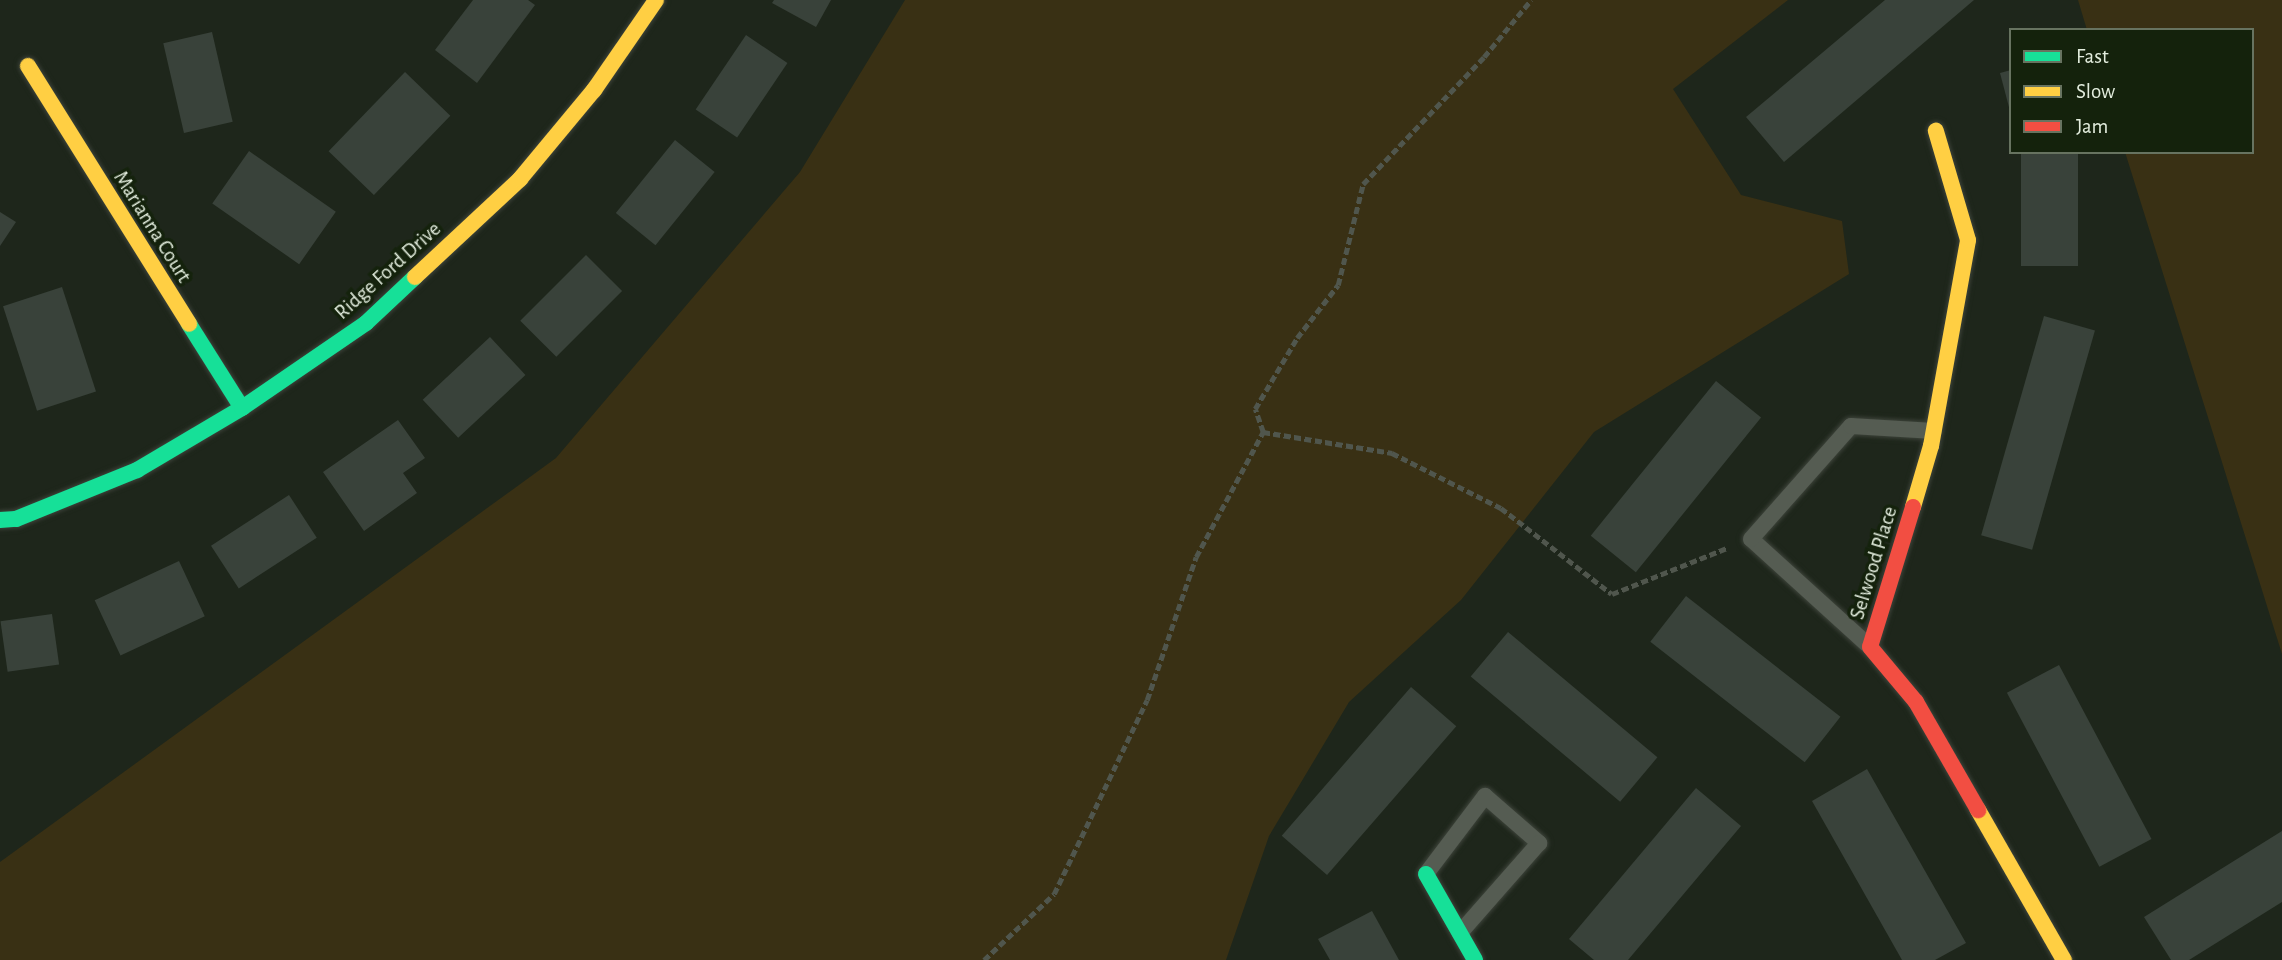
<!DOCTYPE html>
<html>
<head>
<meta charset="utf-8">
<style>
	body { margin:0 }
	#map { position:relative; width:2282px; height:960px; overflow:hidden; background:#1e261b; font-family:"Alegreya Sans",sans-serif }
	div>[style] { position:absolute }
	.green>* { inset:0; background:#393014 }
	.building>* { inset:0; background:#39423a; transform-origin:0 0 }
	.path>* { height:4.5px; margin-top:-2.25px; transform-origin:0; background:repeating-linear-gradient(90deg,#50564d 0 7px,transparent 0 10.5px) }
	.roads { filter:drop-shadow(0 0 2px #3d433a) drop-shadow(0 0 2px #3d433a) }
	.lane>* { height:16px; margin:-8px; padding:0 8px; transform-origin:8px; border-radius:8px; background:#555c52 }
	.fast>* { height:16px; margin:-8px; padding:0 8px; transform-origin:8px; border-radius:8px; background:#16e098 }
	.slow>* { height:16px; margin:-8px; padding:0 8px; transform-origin:8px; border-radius:8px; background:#ffcf43 }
	.jam>* { height:16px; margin:-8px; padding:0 8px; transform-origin:8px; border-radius:8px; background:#f24e42 }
	span { translate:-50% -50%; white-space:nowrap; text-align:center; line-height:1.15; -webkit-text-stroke:7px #14220c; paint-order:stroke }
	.street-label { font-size:21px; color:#e3edde }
	.legend { position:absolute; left:2009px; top:28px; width:245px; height:126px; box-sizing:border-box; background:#14220c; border:2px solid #677360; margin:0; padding:9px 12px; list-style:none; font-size:21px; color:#e3edde }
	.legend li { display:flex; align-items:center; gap:14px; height:35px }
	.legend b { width:35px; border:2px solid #677360 }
</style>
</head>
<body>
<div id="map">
	<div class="green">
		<div style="clip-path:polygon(905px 0,1788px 0,1673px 89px,1741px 195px,1842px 221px,1849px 274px,1594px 432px,1461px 600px,1349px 702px,1269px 836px,1226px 960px,0 960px,0 862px,556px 458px,800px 172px)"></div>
		<div style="clip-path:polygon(2078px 0,2282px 0,2282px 654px,2125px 152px,2252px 152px,2252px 30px,2087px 30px)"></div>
	</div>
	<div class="building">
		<div style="clip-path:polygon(473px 0,528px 0,535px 5px,477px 83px,435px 50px)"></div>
		<div style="clip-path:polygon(774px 0,831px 0,816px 27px,772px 3px)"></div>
		<div style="clip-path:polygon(1885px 0,1974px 0,1784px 162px,1746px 117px)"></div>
		<div style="left:212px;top:32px;width:92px;height:50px;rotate:77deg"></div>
		<div style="left:746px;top:35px;width:50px;height:90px;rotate:34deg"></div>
		<div style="clip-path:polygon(2011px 70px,2011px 111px,2010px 111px,2000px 73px)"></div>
		<div style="left:405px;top:72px;width:63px;height:110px;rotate:44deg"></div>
		<div style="left:675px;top:140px;width:51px;height:94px;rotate:39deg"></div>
		<div style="left:249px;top:151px;width:106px;height:64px;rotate:35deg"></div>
		<div style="left:2021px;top:152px;width:57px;height:114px"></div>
		<div style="clip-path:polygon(0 212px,16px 222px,0 246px)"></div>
		<div style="left:586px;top:255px;width:51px;height:93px;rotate:45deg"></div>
		<div style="left:62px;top:287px;width:110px;height:62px;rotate:72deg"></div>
		<div style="left:2044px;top:316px;width:53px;height:228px;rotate:16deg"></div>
		<div style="left:490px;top:337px;width:52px;height:92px;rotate:47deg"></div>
		<div style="left:1716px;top:381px;width:58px;height:199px;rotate:39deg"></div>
		<div style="clip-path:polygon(398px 420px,425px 458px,403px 473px,417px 493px,364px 531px,323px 472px)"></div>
		<div style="left:289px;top:495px;width:51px;height:93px;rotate:57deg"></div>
		<div style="left:179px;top:561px;width:61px;height:93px;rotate:65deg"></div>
		<div style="left:1686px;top:596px;width:196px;height:58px;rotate:38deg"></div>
		<div style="left:52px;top:614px;width:51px;height:52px;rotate:82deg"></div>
		<div style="left:1508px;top:632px;width:195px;height:58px;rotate:40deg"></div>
		<div style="left:2059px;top:665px;width:197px;height:59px;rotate:62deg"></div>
		<div style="left:1411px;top:687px;width:60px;height:197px;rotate:41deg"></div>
		<div style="clip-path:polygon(1867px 769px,1966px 943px,1935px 960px,1902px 960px,1812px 801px)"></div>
		<div style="clip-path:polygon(1696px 788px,1741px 826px,1628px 960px,1594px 960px,1569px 939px)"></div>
		<div style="clip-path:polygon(2282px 831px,2282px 902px,2189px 960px,2171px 960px,2144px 917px)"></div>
		<div style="clip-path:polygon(1372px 911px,1399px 960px,1330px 960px,1318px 939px)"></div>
	</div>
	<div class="path">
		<div style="left:1263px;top:432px;width:131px;rotate:9.2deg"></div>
		<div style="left:1392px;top:453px;width:122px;rotate:26.8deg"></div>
		<div style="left:1501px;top:508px;width:140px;rotate:37.8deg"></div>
		<div style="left:1612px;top:594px;width:124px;rotate:-21.8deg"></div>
		<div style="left:984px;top:960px;width:96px;rotate:-43.3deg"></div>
		<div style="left:1054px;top:894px;width:215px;rotate:-64.4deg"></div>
		<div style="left:1147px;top:700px;width:151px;rotate:-71.1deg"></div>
		<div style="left:1196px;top:557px;width:142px;rotate:-61.8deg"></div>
		<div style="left:1263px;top:432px;width:24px;rotate:-109deg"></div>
		<div style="left:1255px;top:409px;width:82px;rotate:-59.4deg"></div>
		<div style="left:1297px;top:338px;width:67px;rotate:-52.3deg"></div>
		<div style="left:1338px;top:285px;width:104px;rotate:-76.1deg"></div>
		<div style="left:1363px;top:184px;width:175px;rotate:-46.4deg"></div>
		<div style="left:1484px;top:57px;width:74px;rotate:-50.5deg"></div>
	</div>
	<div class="roads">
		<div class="lane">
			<div style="left:1869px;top:646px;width:159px;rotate:-137.8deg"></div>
			<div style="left:1751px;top:539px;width:151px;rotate:-48.5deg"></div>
			<div style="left:1851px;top:426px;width:83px;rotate:3.4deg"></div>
			<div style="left:1426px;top:874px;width:98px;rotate:-52.9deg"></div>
			<div style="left:1485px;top:796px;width:72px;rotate:41deg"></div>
			<div style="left:1539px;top:843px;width:120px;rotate:131.3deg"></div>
		</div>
		<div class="fast">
			<div style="left:189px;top:324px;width:99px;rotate:57.8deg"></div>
			<div style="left:0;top:520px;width:16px;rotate:-4deg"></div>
			<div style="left:16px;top:519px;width:131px;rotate:-22deg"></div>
			<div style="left:137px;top:470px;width:122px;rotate:-30.6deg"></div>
			<div style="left:242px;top:408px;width:150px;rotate:-34.4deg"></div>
			<div style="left:366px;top:323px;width:67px;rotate:-43.2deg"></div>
			<div style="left:1426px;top:874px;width:99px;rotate:60.3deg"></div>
		</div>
		<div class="slow">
			<div style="left:28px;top:66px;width:304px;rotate:58deg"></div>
			<div style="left:415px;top:277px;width:144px;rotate:-43deg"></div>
			<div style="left:520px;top:179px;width:116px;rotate:-50.3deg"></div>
			<div style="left:594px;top:90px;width:109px;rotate:-55.4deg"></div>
			<div style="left:1913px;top:507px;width:64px;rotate:-73.6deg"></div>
			<div style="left:1931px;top:446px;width:209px;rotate:-79.8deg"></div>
			<div style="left:1968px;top:240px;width:114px;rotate:-106.4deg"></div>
			<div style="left:1978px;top:810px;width:173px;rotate:60.2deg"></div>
		</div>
		<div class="jam">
			<div style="left:1913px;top:507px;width:146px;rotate:107.1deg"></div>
			<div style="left:1870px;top:647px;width:72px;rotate:50.1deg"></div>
			<div style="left:1916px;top:702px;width:125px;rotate:60.1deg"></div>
		</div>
	</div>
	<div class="street-label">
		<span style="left:152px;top:227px;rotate:58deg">Marianna Court</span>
		<span style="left:388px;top:271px;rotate:-42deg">Ridge Ford Drive</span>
		<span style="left:1874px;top:563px;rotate:-73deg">Selwood Place</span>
	</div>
	<ul class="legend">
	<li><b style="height:9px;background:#16e098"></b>Fast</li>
	<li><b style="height:9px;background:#ffcf43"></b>Slow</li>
	<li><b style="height:9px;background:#f24e42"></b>Jam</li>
	</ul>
</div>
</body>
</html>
